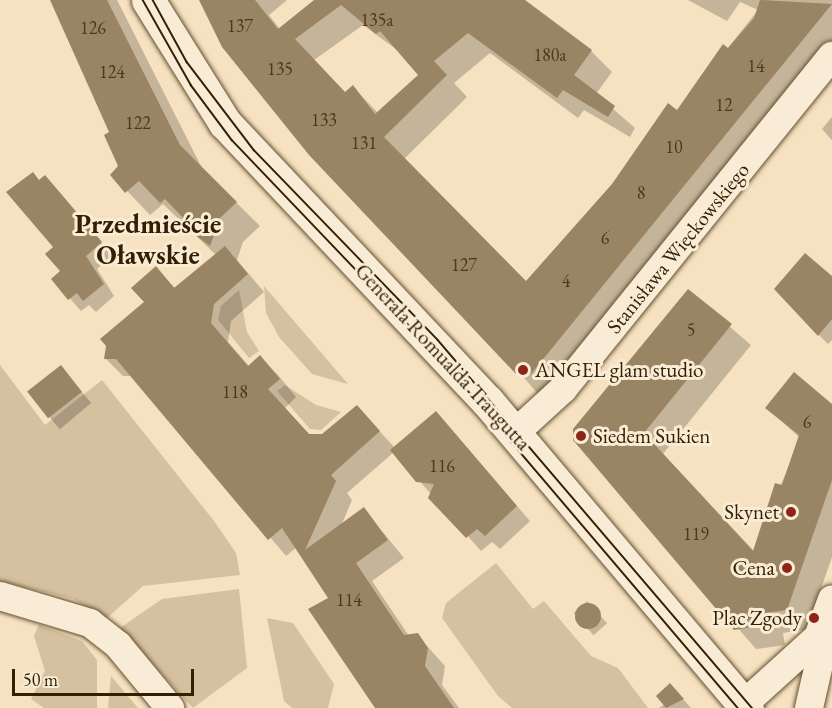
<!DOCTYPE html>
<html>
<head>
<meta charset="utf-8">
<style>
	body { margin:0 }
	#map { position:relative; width:832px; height:708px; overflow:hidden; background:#f6e1c0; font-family:"EB Garamond",serif }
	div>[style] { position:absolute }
	.green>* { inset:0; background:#d5c09f }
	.shadow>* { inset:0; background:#0003; transform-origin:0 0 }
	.building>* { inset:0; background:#998464; transform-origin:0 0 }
	.round { border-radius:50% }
	.roads { filter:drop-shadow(0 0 2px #645030) drop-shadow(0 0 2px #645030) }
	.minor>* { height:28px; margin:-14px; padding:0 14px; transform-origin:14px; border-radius:14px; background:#f9ecd6 }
	.secondary>* { height:33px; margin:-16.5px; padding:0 16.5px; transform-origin:16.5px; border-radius:16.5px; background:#f9ecd6 }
	.tram>* { height:1.5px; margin:-0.75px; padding:0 0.75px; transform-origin:0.75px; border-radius:0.75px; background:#342000 }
	.dots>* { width:16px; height:16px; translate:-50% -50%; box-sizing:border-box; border:3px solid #f9ecd6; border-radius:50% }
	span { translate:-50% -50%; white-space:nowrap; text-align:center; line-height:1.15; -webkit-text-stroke:6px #f9ecd6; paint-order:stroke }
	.number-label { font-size:18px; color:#4d3919 }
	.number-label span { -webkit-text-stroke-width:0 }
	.street-label { font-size:21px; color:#342000 }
	.poi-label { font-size:21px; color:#342000 }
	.left { translate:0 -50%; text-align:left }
	.right { translate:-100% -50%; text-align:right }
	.district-label { font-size:27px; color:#342000; font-weight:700 }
	.scale { position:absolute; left:12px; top:669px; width:182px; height:27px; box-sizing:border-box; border:3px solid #342000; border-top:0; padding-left:8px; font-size:18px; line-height:21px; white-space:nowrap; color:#342000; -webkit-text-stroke:4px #f9ecd6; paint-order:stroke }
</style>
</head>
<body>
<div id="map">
	<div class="green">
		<div style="clip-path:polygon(264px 286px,348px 384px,312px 374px,279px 337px,266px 313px)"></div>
		<div style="clip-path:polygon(239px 290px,247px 332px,259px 351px,249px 358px,218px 320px,221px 306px)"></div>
		<div style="clip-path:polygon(0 365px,45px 425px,102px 380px,214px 521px,236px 553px,240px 575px,143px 586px,107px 618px,73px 599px,0 581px)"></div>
		<div style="clip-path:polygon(285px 385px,316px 405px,341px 412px,321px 430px,310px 429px,277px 391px)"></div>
		<div style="clip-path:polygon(496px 563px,533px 609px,544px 601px,591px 656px,618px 668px,648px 708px,512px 708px,498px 696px,442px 618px,446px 603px)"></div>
		<div style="clip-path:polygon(239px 589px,247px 668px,193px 708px,120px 628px,162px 599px)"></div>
		<div style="clip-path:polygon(267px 618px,293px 623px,334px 684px,328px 708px,292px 708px,284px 701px)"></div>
		<div style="clip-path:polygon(39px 625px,82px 641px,97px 660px,97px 708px,44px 708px,31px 699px,45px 671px,34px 636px)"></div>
		<div style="clip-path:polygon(111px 676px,138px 708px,108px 708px)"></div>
	</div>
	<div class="shadow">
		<div style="clip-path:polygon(52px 0,117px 0,203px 170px,260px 226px,243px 242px,237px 260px,264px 292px,231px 321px,228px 342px,249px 366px,260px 357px,278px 375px,296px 397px,285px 408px,310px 435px,323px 436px,357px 407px,395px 448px,449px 427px,530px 521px,500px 549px,492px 542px,481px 551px,394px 452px,347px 493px,352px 500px,341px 526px,364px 509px,404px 558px,372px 581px,409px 636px,417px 635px,445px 666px,442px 685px,459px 708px,378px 708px,330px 598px,297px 547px,286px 556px,133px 376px,123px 376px,105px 358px,146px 302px,156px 268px,176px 289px,216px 255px,189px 229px,189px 221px,185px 225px,163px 204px,150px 215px,112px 175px,120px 166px,111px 133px)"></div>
		<div style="clip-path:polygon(evenodd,200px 0,287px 0,269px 15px,280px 29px,316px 0,523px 0,591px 51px,612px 72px,596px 94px,635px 128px,630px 137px,584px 110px,578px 118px,490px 53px,454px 83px,467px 97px,404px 159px,527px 283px,677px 112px,758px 10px,740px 2px,727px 21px,688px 0,832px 0,832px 50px,552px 395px,538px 394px,200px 0,363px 25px,401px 53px,420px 75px,378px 113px,353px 87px,346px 94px,314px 60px,363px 25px)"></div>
		<div style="clip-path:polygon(832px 117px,832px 140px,822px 129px)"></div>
		<div style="clip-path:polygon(40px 181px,56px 189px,112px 255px,97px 269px,114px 296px,96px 312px,89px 305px,81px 311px,53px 279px,62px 272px)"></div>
		<div style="clip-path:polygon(832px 278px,832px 340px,828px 344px,819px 335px)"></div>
		<div style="clip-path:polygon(688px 291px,751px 345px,663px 454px,754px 551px,800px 438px,767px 408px,832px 406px,832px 557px,807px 629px,783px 633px,785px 645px,756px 649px,574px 439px)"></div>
		<div style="left:61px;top:367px;width:47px;height:41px;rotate:50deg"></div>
		<div style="left:587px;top:601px;width:30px;height:18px;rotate:48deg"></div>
		<div style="clip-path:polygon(683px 699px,691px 708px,659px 708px,665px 704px)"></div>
	</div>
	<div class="building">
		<div style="clip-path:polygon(50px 0,107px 0,180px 145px,237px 202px,220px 218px,210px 246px,187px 229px,190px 225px,165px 199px,160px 203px,139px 181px,125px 193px,110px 175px,118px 166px,104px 135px,109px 132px)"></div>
		<div style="clip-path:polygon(evenodd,199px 0,255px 0,278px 29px,314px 0,525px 0,592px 50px,574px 75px,615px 106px,608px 117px,563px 90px,557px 98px,468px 33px,434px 61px,447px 75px,384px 137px,526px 281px,612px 184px,668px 103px,677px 110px,723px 44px,728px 48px,754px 18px,760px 0,832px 4px,531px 374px,516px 374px,309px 155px,222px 47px,199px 0,341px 5px,376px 34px,380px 31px,418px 75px,375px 114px,353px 85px,345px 92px,295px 39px,341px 5px)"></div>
		<div style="clip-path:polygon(33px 172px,39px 180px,45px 175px,102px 242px,86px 256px,104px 284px,83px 301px,77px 293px,68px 300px,51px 279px,60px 271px,45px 254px,53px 247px,6px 192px)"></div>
		<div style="clip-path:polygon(225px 246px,248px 274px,214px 304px,211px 323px,248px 366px,260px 355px,280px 379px,268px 389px,309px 434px,322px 434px,357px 405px,380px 431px,331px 475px,336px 481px,305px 550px,364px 507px,388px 540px,356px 563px,404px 635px,418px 633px,428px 648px,425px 666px,454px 708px,375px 708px,308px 609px,328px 598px,282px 528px,268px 540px,116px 359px,104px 359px,106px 346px,100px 339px,144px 302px,131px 288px,156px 266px,174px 288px)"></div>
		<div style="clip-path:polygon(805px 253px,832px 276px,832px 319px,818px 336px,774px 289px)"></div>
		<div style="clip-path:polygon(688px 289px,732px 324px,644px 433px,753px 551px,775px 483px,782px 485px,799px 435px,765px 408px,794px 372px,832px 404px,832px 480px,787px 610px,764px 613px,766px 625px,734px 630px,573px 440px,573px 429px)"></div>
		<div style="left:61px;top:365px;width:34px;height:43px;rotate:52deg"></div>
		<div style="clip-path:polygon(436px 411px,517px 506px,485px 536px,477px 529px,466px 538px,428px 498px,434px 484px,416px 482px,390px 450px)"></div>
		<div class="round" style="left:575px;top:603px;width:26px;height:26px"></div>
		<div style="clip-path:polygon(670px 683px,684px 699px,666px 708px,656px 696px)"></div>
	</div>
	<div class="roads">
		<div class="minor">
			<div style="left:515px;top:433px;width:65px;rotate:-42.5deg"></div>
			<div style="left:563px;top:389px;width:428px;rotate:-51.1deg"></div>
			<div style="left:0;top:596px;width:94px;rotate:16.7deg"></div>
			<div style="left:90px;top:623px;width:36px;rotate:38deg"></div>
			<div style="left:118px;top:645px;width:82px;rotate:50.5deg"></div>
			<div style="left:744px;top:704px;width:100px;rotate:-42.2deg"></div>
			<div style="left:809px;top:708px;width:45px;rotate:-77.2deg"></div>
			<div style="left:819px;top:664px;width:27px;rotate:-92deg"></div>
			<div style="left:818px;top:637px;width:40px;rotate:-69.8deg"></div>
		</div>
		<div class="secondary">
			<div style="left:148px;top:0;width:145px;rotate:58deg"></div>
			<div style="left:225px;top:123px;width:383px;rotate:46.7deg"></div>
			<div style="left:488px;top:402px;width:401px;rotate:49.8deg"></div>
		</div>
	</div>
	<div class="tram">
		<div style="left:143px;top:0;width:98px;rotate:60.5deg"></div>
		<div style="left:191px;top:85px;width:69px;rotate:53.3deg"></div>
		<div style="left:232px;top:140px;width:303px;rotate:46.3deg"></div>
		<div style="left:441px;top:359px;width:458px;rotate:49.6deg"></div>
		<div style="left:153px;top:0;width:71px;rotate:61.3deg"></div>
		<div style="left:187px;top:62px;width:111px;rotate:52.7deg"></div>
		<div style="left:254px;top:150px;width:264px;rotate:45.9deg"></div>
		<div style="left:438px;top:340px;width:484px;rotate:49.5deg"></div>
	</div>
	<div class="dots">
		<div style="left:523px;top:370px;background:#8f2418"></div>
		<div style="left:581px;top:436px;background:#8f2418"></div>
		<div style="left:791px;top:512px;background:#8f2418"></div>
		<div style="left:787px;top:568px;background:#8f2418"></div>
		<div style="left:814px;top:618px;background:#8f2418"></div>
	</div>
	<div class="number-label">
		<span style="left:377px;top:20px">135a</span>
		<span style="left:240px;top:26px">137</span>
		<span style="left:93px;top:28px">126</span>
		<span style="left:550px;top:55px">180a</span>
		<span style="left:756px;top:66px">14</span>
		<span style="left:280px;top:69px">135</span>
		<span style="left:112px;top:72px">124</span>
		<span style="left:724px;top:105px">12</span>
		<span style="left:324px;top:120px">133</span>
		<span style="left:138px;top:123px">122</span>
		<span style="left:364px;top:143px">131</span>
		<span style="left:674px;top:147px">10</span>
		<span style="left:641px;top:193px">8</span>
		<span style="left:605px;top:238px">6</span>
		<span style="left:464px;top:265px">127</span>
		<span style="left:566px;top:281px">4</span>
		<span style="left:691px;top:330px">5</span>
		<span style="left:235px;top:392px">118</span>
		<span style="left:807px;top:422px">6</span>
		<span style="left:442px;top:466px">116</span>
		<span style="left:696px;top:534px">119</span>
		<span style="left:349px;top:600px">114</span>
	</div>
	<div class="street-label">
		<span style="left:678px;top:248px;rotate:-51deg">Stanisława Więckowskiego</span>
		<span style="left:443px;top:357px;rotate:47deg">Generała Romualda Traugutta</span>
	</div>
	<div class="poi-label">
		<span class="left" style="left:535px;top:370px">ANGEL glam studio</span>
		<span class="left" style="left:593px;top:436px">Siedem Sukien</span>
		<span class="right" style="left:779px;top:512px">Skynet</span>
		<span class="right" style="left:775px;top:568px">Cena</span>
		<span class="right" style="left:802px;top:618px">Plac Zgody</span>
	</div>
	<div class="district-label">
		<span style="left:148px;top:239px">Przedmieście<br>Oławskie</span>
	</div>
	<div class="scale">50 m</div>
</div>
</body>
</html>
